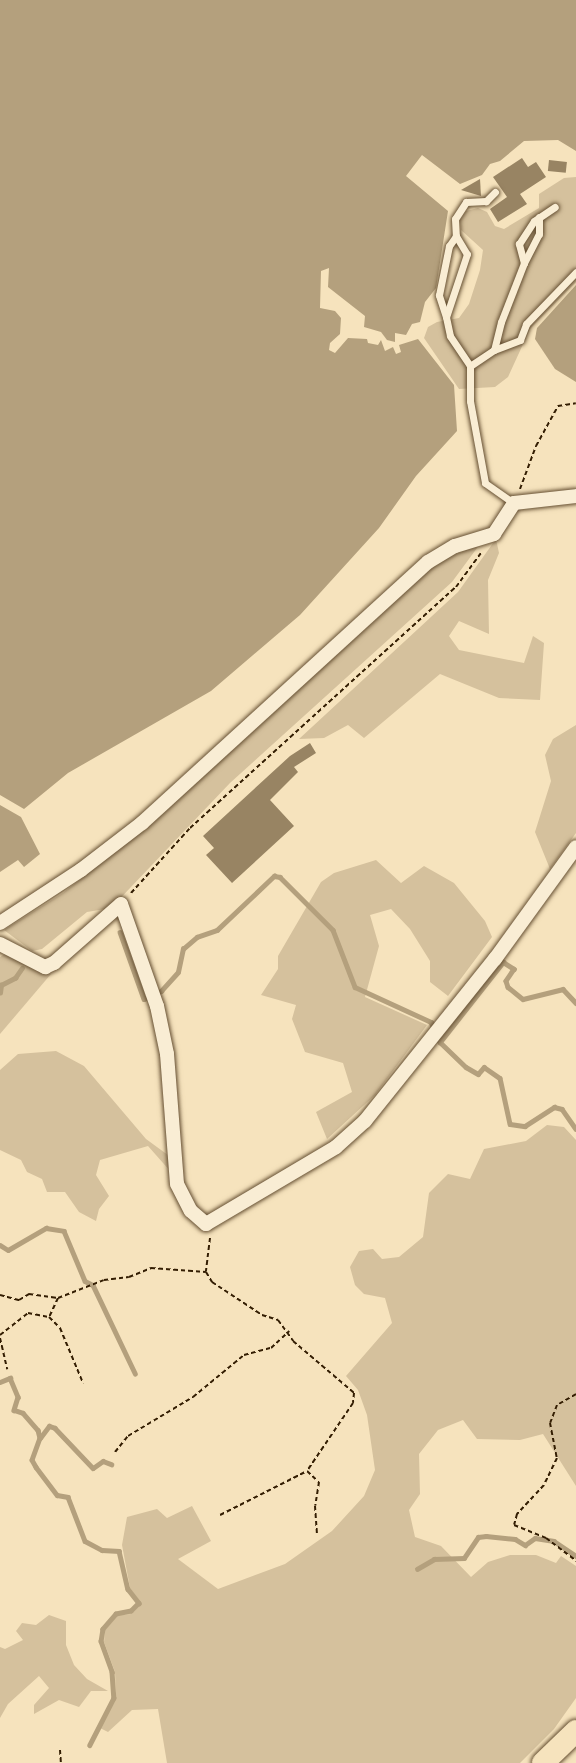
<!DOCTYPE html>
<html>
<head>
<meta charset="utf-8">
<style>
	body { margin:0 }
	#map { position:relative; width:576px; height:1763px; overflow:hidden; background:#f6e3bd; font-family:"IM FELL Double Pica",serif }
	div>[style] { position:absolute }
	.green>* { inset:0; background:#d5c19d }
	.water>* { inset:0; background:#b4a07d }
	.stream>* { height:4.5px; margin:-2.25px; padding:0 2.25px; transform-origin:2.25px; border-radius:2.25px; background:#b4a07d }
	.building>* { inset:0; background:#988463; transform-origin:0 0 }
	.path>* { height:2px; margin-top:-1px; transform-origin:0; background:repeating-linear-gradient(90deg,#331d02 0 4.5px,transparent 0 7.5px) }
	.roads { filter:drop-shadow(0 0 2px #644e31) drop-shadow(0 0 2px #644e31) }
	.service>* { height:7px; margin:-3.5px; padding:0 3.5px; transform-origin:3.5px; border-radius:3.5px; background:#f9edd4 }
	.minor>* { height:14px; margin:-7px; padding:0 7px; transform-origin:7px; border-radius:7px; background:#f9edd4 }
	.trunk>* { height:22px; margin:-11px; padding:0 11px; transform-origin:11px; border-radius:11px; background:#f6e3bd }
	span { translate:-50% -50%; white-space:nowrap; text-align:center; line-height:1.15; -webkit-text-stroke:4.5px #f9edd4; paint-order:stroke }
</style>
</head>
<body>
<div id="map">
	<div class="green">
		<div style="clip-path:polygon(576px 177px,576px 282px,530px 329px,508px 377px,495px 387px,459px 389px,424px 338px,428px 327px,437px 322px,459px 318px,469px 304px,480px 270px,483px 250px,461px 230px,460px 220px,466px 211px,478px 208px,487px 212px,495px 226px,504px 229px,539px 208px,539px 194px,564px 178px)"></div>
		<div style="clip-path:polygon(496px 539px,499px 553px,488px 580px,489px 634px,459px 621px,449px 636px,459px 650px,524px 663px,533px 636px,544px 643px,540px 700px,499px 698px,440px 674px,364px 738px,348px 725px,324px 738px,299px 739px,458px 592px)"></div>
		<div style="clip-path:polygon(480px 544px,452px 582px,230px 783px,111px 908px,87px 912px,42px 949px,32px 951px,4px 930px,63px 893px,141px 831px,428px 571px,449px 557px)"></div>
		<div style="clip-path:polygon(576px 725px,576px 833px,550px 869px,535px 832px,551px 781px,545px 755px,553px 739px)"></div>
		<div style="clip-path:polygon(376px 860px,401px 883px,424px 866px,454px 883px,485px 921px,492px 937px,448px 996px,430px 982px,430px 961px,410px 929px,391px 909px,370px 915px,379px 946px,365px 997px,427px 1025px,375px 1095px,327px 1139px,316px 1112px,352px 1092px,343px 1063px,305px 1052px,292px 1019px,296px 1005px,261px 995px,278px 969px,278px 956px,321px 882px,334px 873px)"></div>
		<div style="clip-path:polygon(5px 954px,51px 974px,0 1034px,0 957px)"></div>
		<div style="clip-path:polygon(56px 1051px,84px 1066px,146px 1139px,172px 1158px,171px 1172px,148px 1146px,100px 1160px,96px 1175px,109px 1196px,99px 1209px,96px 1221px,79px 1212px,65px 1192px,47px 1192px,42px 1179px,27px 1172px,21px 1160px,0 1150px,0 1070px,18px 1054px)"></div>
		<div style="clip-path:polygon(547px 1125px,564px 1127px,576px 1140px,576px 1486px,543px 1434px,520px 1440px,477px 1439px,463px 1420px,438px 1430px,419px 1454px,420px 1494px,409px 1510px,415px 1537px,441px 1546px,471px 1577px,488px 1562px,510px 1555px,536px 1555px,556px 1563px,561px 1556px,576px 1566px,576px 1698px,554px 1729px,520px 1763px,167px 1763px,158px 1709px,132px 1710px,108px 1732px,100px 1728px,116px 1699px,115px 1672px,104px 1642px,105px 1630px,118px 1615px,131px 1614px,141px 1603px,130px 1588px,122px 1545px,127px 1517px,157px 1509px,167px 1518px,192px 1506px,211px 1541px,178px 1559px,218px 1589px,285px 1564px,332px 1531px,364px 1496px,375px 1470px,367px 1415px,358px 1390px,346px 1376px,392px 1323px,385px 1298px,364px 1294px,355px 1285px,350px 1267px,359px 1251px,373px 1249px,382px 1259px,399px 1257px,423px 1237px,429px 1193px,448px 1174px,470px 1179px,484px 1149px,526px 1141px)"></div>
		<div style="clip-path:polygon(49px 1615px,66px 1621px,66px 1645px,74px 1665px,87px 1679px,108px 1691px,91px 1691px,79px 1707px,59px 1700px,34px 1714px,34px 1705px,49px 1688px,39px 1676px,8px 1704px,0 1718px,0 1647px,5px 1649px,23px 1640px,16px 1631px,22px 1623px,36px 1625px)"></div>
	</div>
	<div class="water">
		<div style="clip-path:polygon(0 0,576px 0,576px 151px,558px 140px,524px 141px,500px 161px,490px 164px,482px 175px,460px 184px,422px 155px,406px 176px,448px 211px,436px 288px,425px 302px,420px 322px,412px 324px,406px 335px,395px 333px,395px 342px,387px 340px,381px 332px,364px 327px,365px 316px,328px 287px,329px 268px,321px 271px,320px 308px,335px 311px,341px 318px,340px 334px,330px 343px,329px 350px,335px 353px,348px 338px,367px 339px,368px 343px,378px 345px,381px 340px,385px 351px,393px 347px,396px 354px,401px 352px,399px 345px,418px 339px,454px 385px,457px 431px,416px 476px,379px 528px,300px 615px,211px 691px,68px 773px,24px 809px,0 795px)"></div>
		<div style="clip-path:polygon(576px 285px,576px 382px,555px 369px,535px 339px,537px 328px)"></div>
		<div style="clip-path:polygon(0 805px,21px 817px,40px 854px,24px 867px,18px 860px,0 872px)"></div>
	</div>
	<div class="stream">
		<div style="left:120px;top:932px;width:71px;rotate:70.3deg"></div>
		<div style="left:144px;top:999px;width:19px;rotate:-25deg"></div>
		<div style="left:161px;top:991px;width:25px;rotate:-48deg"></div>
		<div style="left:178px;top:972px;width:24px;rotate:-78deg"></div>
		<div style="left:183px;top:949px;width:18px;rotate:-41deg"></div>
		<div style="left:197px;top:937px;width:21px;rotate:-19deg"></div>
		<div style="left:217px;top:930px;width:79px;rotate:-43.5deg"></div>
		<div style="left:274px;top:876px;width:6px;rotate:9deg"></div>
		<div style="left:280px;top:877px;width:75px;rotate:45deg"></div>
		<div style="left:333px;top:930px;width:61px;rotate:68.9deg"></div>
		<div style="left:355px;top:987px;width:84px;rotate:24.7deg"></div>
		<div style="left:431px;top:1022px;width:22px;rotate:66deg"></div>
		<div style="left:440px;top:1042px;width:36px;rotate:44deg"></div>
		<div style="left:466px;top:1067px;width:14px;rotate:30deg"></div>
		<div style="left:478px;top:1074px;width:9px;rotate:-49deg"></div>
		<div style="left:484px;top:1067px;width:19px;rotate:35deg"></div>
		<div style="left:500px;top:1078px;width:47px;rotate:77.7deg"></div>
		<div style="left:510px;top:1124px;width:15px;rotate:8deg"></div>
		<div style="left:525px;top:1126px;width:35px;rotate:-33deg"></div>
		<div style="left:554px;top:1107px;width:8px;rotate:14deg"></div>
		<div style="left:562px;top:1109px;width:24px;rotate:55deg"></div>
		<div style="left:0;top:993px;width:8px;rotate:-83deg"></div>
		<div style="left:1px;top:985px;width:16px;rotate:-27deg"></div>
		<div style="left:15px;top:978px;width:12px;rotate:-55deg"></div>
		<div style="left:440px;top:1042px;width:102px;rotate:-51.8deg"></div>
		<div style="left:503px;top:962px;width:13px;rotate:32deg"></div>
		<div style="left:514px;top:969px;width:14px;rotate:124deg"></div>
		<div style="left:506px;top:981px;width:6px;rotate:72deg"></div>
		<div style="left:508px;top:987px;width:19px;rotate:39deg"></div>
		<div style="left:523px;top:999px;width:41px;rotate:-14deg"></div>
		<div style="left:563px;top:989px;width:19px;rotate:47deg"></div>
		<div style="left:0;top:1245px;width:9px;rotate:32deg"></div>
		<div style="left:8px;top:1250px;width:44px;rotate:-30.1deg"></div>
		<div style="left:46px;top:1228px;width:18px;rotate:9deg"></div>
		<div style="left:64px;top:1231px;width:54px;rotate:67.2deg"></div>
		<div style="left:85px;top:1281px;width:9px;rotate:27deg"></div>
		<div style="left:93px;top:1285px;width:98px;rotate:64.5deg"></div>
		<div style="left:0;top:1382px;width:11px;rotate:-22deg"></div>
		<div style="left:10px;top:1378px;width:21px;rotate:67deg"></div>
		<div style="left:18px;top:1397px;width:14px;rotate:107deg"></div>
		<div style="left:14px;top:1410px;width:9px;rotate:18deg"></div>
		<div style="left:23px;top:1413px;width:23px;rotate:49deg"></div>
		<div style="left:38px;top:1430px;width:8px;rotate:76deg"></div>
		<div style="left:40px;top:1438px;width:23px;rotate:110deg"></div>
		<div style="left:32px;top:1460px;width:8px;rotate:60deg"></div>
		<div style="left:36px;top:1467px;width:35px;rotate:53deg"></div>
		<div style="left:57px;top:1495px;width:11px;rotate:10deg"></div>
		<div style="left:68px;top:1497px;width:47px;rotate:68.9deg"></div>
		<div style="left:85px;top:1541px;width:19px;rotate:28deg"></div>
		<div style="left:102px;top:1550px;width:17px;rotate:3deg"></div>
		<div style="left:119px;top:1551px;width:39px;rotate:77deg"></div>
		<div style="left:128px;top:1589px;width:18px;rotate:52deg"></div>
		<div style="left:139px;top:1603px;width:11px;rotate:135deg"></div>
		<div style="left:131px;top:1611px;width:15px;rotate:169deg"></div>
		<div style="left:116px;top:1614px;width:20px;rotate:131deg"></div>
		<div style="left:103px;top:1629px;width:12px;rotate:99deg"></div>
		<div style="left:101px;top:1641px;width:33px;rotate:70deg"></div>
		<div style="left:112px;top:1672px;width:26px;rotate:86deg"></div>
		<div style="left:114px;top:1698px;width:53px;rotate:117.1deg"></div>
		<div style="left:40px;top:1438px;width:15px;rotate:-53deg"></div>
		<div style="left:49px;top:1426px;width:6px;rotate:18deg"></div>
		<div style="left:55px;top:1428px;width:55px;rotate:46.5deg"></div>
		<div style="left:93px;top:1468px;width:12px;rotate:-35deg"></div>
		<div style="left:103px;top:1461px;width:9px;rotate:21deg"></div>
		<div style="left:417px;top:1569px;width:20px;rotate:-30deg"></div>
		<div style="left:434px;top:1559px;width:30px;rotate:-2deg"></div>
		<div style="left:464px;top:1558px;width:25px;rotate:-56deg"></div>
		<div style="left:478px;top:1537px;width:8px;rotate:-7deg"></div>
		<div style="left:486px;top:1536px;width:29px;rotate:6deg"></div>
		<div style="left:515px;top:1539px;width:12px;rotate:31deg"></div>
		<div style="left:525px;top:1545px;width:12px;rotate:-35deg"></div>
		<div style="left:535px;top:1538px;width:19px;rotate:9deg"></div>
		<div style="left:554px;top:1541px;width:27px;rotate:34deg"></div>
	</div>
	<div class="building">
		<div style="clip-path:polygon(522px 158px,528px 167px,536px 162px,546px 177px,520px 194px,527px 204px,498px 222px,490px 209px,507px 197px,493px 177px)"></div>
		<div style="left:549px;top:160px;width:18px;height:11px;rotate:6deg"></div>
		<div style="clip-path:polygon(480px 179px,481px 196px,461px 190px)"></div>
		<div style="clip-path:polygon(310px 743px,316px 753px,294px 767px,298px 772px,270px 800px,294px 826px,232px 883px,206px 855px,214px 848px,203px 836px,290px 756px)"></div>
	</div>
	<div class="path">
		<div style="left:520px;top:489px;width:46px;rotate:-69.6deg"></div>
		<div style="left:536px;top:446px;width:46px;rotate:-61.2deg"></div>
		<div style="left:558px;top:406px;width:18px;rotate:-9deg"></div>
		<div style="left:131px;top:893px;width:88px;rotate:-47.8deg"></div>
		<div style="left:190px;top:828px;width:359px;rotate:-42.2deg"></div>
		<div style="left:456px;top:587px;width:42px;rotate:-53.7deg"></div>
		<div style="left:210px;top:1238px;width:34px;rotate:97deg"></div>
		<div style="left:206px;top:1272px;width:12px;rotate:59deg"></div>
		<div style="left:212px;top:1282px;width:60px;rotate:33.4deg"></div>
		<div style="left:262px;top:1315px;width:17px;rotate:17deg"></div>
		<div style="left:278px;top:1320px;width:26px;rotate:54deg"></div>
		<div style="left:293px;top:1341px;width:80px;rotate:40.4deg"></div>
		<div style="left:354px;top:1393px;width:10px;rotate:96deg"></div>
		<div style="left:353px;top:1403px;width:82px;rotate:124.1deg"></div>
		<div style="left:307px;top:1471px;width:16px;rotate:43deg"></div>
		<div style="left:319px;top:1482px;width:24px;rotate:99deg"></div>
		<div style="left:315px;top:1506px;width:29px;rotate:86deg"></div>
		<div style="left:0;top:1295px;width:20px;rotate:15deg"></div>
		<div style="left:19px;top:1300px;width:12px;rotate:-31deg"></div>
		<div style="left:29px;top:1294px;width:29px;rotate:8deg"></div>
		<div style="left:58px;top:1298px;width:49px;rotate:-21.4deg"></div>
		<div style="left:104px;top:1280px;width:25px;rotate:-7deg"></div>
		<div style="left:129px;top:1277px;width:24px;rotate:-22deg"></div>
		<div style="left:151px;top:1268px;width:55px;rotate:4.2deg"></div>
		<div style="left:58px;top:1298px;width:21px;rotate:115deg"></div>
		<div style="left:49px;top:1317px;width:16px;rotate:45deg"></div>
		<div style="left:60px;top:1328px;width:60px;rotate:67.3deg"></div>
		<div style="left:0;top:1335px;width:36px;rotate:-38deg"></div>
		<div style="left:28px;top:1313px;width:21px;rotate:11deg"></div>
		<div style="left:0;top:1338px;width:32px;rotate:77deg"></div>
		<div style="left:576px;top:1394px;width:22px;rotate:150deg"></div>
		<div style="left:557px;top:1405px;width:19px;rotate:111deg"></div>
		<div style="left:550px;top:1423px;width:36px;rotate:79deg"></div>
		<div style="left:557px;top:1458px;width:30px;rotate:116deg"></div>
		<div style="left:544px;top:1485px;width:40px;rotate:133deg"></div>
		<div style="left:517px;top:1514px;width:11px;rotate:105deg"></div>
		<div style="left:514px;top:1525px;width:35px;rotate:22deg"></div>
		<div style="left:546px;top:1538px;width:38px;rotate:37deg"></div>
		<div style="left:115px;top:1452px;width:21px;rotate:-51deg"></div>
		<div style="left:128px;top:1436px;width:76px;rotate:-31deg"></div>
		<div style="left:193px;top:1397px;width:66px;rotate:-39.5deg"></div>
		<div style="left:244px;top:1355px;width:28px;rotate:-15deg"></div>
		<div style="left:271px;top:1348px;width:25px;rotate:-43deg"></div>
		<div style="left:220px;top:1515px;width:97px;rotate:-26.8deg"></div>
		<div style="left:60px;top:1750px;width:13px;rotate:86deg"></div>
	</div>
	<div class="roads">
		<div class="service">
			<div style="left:495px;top:192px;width:13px;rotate:135deg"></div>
			<div style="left:486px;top:201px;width:20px;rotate:177deg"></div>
			<div style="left:466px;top:202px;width:20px;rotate:123deg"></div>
			<div style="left:455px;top:219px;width:17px;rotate:87deg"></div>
			<div style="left:456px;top:236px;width:21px;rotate:59deg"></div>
			<div style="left:467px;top:254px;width:66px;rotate:108.4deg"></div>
			<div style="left:446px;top:317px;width:19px;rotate:78deg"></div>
			<div style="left:450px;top:336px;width:36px;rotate:56deg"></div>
			<div style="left:470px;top:366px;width:35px;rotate:90deg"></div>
			<div style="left:470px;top:401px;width:83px;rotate:79.6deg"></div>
			<div style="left:485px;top:483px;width:35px;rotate:35deg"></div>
			<div style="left:524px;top:263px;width:33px;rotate:-63deg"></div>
			<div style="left:539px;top:234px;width:17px;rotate:-90deg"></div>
			<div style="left:446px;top:317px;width:23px;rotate:-108deg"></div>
			<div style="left:439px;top:295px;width:50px;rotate:-78.5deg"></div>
			<div style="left:449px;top:246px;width:12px;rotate:-55deg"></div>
			<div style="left:494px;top:350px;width:28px;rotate:-21deg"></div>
			<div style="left:520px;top:340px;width:17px;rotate:-69deg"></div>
			<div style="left:526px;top:324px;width:72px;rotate:-46.1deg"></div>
			<div style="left:470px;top:366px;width:29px;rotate:-34deg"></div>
			<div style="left:494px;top:350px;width:29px;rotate:-76deg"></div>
			<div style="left:501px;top:322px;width:63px;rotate:-68.7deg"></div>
			<div style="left:524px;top:263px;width:20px;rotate:-105deg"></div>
			<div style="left:519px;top:244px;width:27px;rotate:-57deg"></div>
			<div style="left:534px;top:221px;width:25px;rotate:-34deg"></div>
		</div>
		<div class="minor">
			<div style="left:0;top:923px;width:97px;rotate:-33.2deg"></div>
			<div style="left:81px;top:870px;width:77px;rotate:-37.6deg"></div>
			<div style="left:142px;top:823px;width:387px;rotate:-42.4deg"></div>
			<div style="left:428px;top:562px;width:31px;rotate:-31deg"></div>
			<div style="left:455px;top:546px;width:41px;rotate:-17.1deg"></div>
			<div style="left:494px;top:534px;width:37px;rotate:-57deg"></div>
			<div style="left:514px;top:503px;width:62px;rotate:-6.4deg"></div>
			<div style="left:0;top:944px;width:51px;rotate:27.1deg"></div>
			<div style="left:45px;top:967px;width:10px;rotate:-24deg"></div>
			<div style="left:54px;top:963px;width:89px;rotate:-41.4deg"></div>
			<div style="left:121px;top:904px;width:108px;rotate:70.6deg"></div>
			<div style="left:157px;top:1006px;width:49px;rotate:78.2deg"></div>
			<div style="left:167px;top:1054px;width:130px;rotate:85.6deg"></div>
			<div style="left:177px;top:1184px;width:30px;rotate:63deg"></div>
			<div style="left:191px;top:1211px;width:20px;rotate:41deg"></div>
			<div style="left:206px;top:1224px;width:151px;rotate:-30.6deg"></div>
			<div style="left:336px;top:1147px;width:39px;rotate:-42deg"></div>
			<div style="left:365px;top:1121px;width:208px;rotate:-51.3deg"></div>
			<div style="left:495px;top:959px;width:138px;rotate:-54.1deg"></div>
		</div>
		<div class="trunk">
			<div style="left:543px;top:1763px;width:46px;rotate:-44.1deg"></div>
		</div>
	</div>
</div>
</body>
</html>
